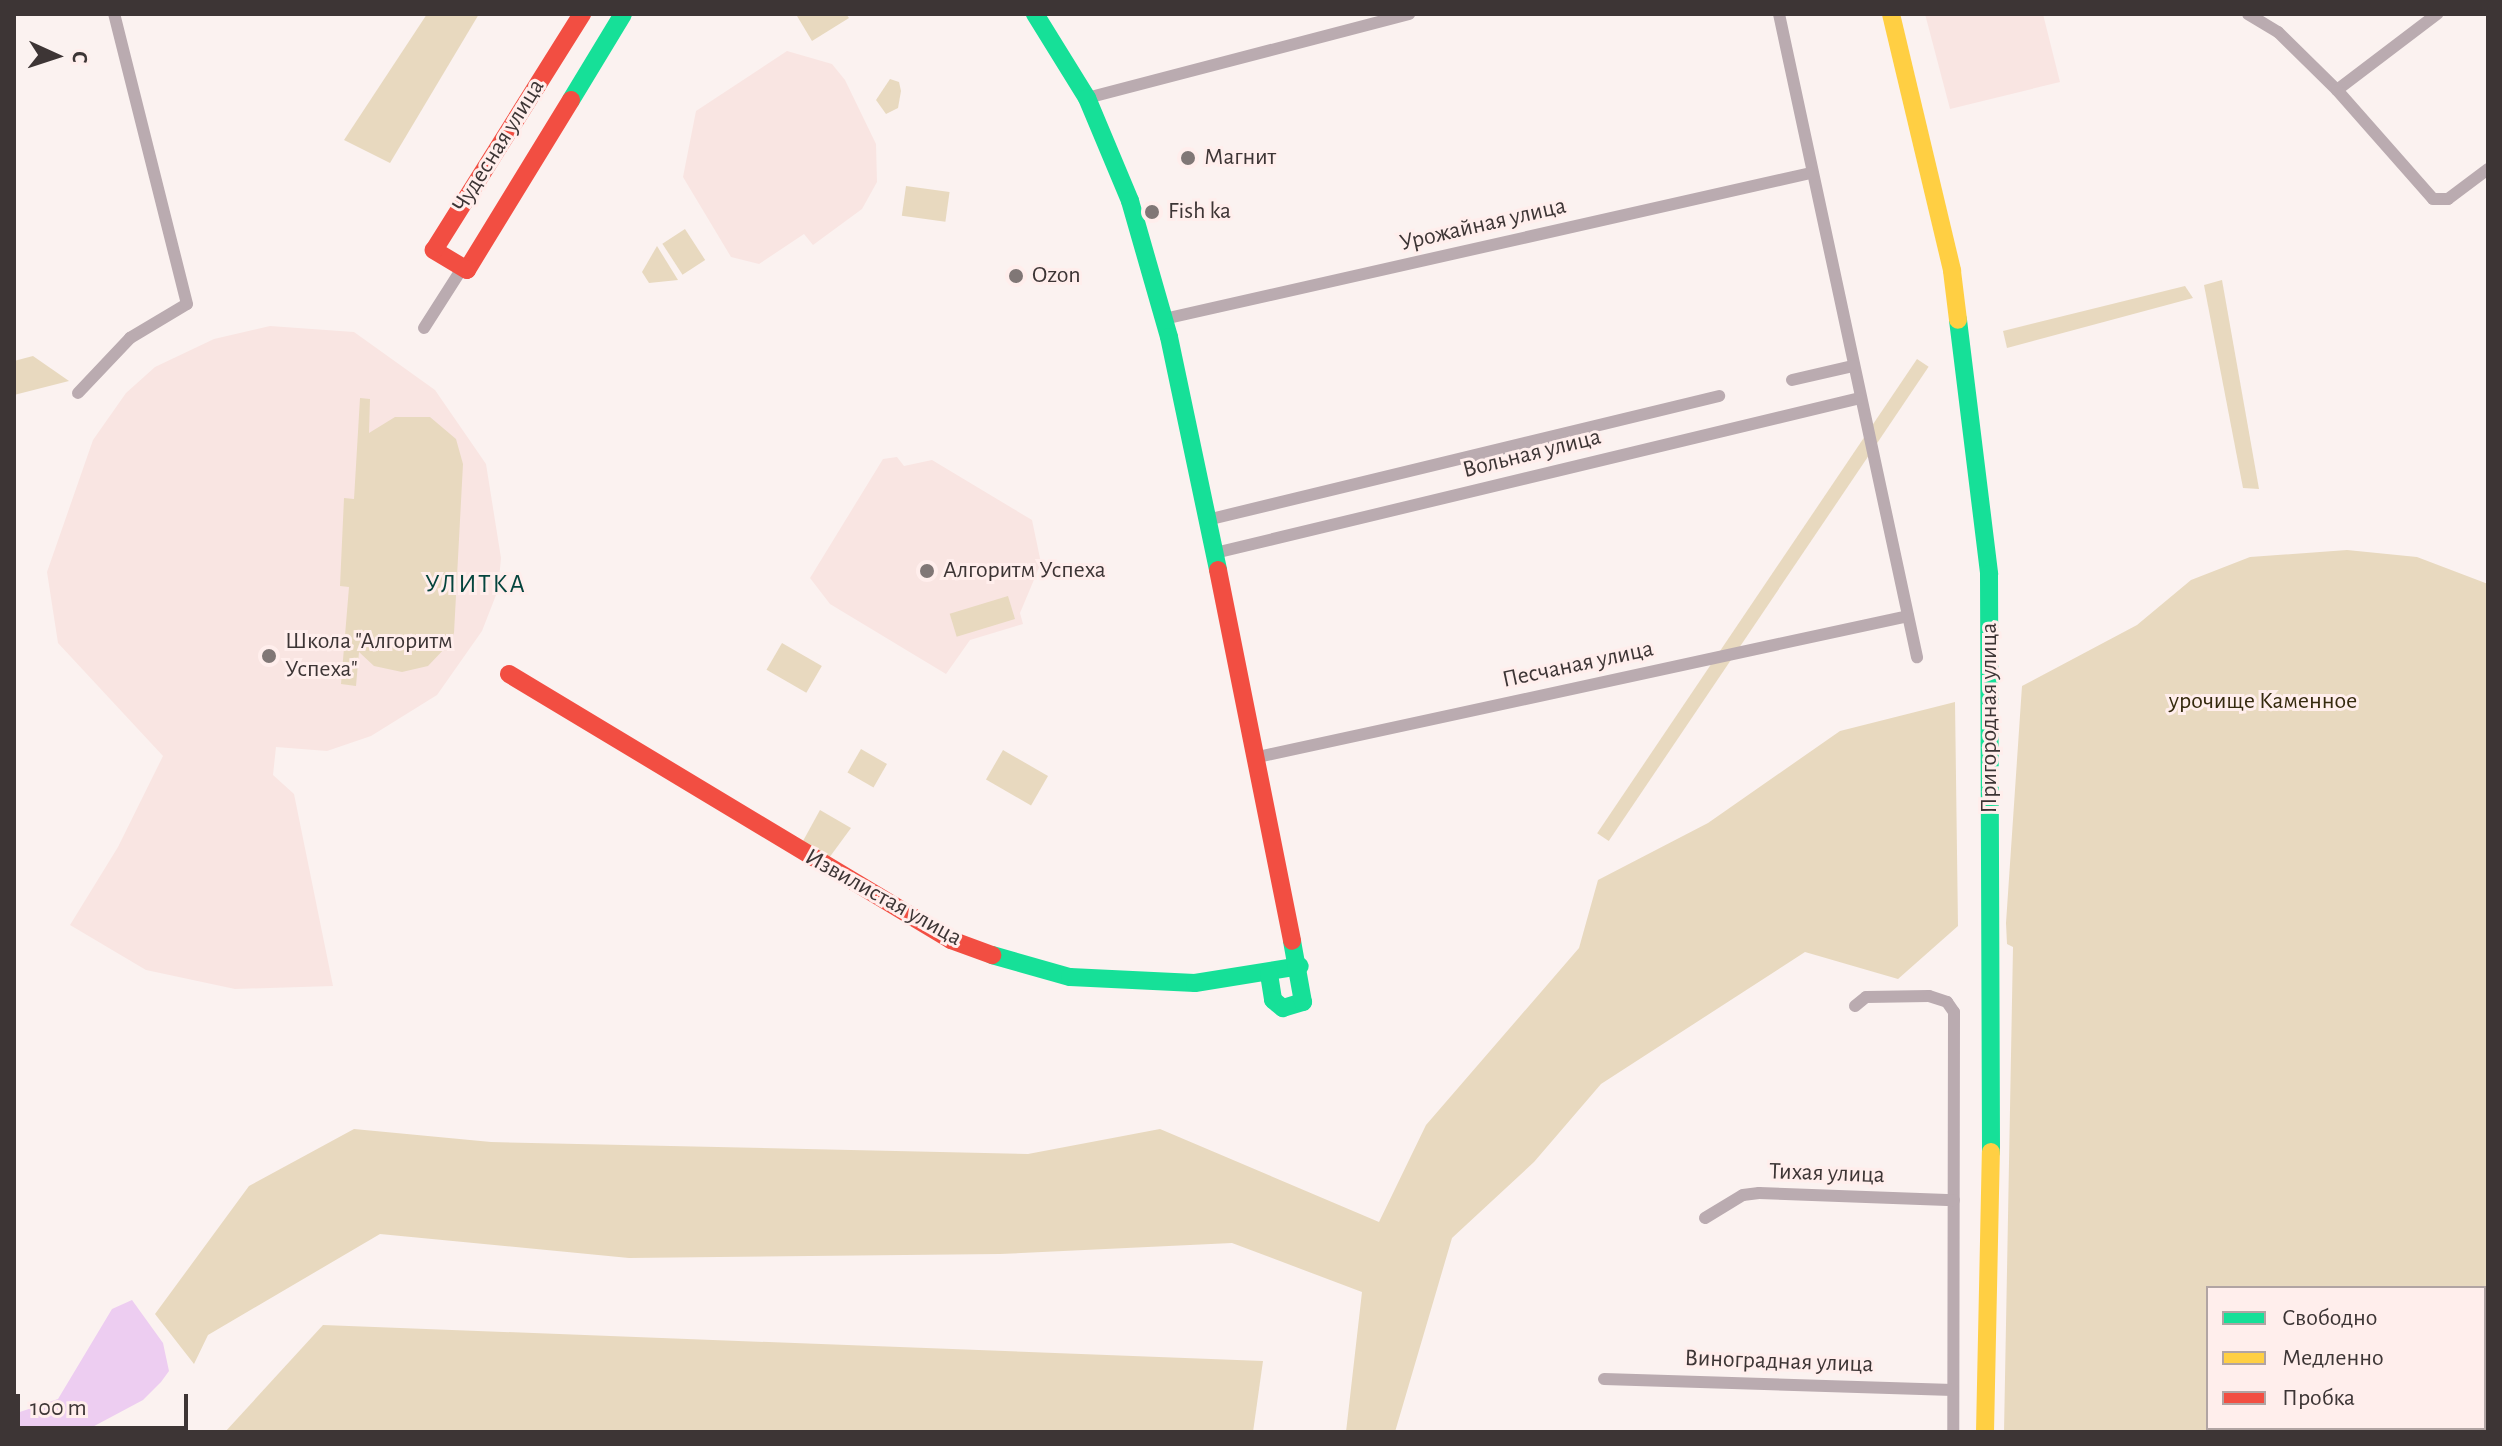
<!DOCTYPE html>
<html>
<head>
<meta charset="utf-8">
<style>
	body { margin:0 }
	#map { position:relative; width:2502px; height:1446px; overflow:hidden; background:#fbf2f0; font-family:"Alegreya Sans",sans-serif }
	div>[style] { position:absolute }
	.built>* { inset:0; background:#f9e5e2 }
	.green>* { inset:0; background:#e8d9bf; transform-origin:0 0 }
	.water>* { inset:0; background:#edcdf1 }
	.street>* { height:12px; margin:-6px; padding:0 6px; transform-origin:6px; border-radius:6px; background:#baabb0 }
	.fast>* { height:18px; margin:-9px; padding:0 9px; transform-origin:9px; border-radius:9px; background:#16e098 }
	.slow>* { height:18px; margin:-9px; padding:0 9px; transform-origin:9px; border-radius:9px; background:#ffcf43 }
	.jam>* { height:18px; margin:-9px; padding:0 9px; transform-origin:9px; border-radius:9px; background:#f24e42 }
	.dots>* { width:22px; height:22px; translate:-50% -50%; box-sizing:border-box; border:4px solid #ffeeec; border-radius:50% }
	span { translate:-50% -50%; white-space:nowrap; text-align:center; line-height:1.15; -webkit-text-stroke:6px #ffeeec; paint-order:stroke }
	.street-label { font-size:24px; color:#3d3535 }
	.poi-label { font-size:24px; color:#3d3535 }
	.left { translate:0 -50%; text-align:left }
	.park-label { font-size:24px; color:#352a0e }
	.neighbourhood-label { font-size:26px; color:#05453e; letter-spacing:2px }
	.frame { position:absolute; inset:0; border:16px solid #3d3535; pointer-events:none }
	.legend { position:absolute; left:2206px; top:1286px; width:280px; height:144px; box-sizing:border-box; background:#ffeeec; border:2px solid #b1a4a3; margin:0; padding:10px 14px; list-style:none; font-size:24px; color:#3d3535 }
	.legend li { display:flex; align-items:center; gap:16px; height:40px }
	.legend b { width:40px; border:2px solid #b1a4a3 }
	.north { position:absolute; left:16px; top:16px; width:80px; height:80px; -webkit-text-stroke:6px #ffeeec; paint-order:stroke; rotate:93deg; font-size:22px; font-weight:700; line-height:32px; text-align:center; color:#3d3535 }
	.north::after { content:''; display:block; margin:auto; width:28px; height:36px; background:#3d3535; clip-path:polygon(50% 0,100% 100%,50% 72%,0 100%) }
	.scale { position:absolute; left:16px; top:1394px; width:172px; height:36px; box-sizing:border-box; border:4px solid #3d3535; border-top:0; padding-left:10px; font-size:24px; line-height:28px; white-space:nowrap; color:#3d3535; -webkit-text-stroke:6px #ffeeec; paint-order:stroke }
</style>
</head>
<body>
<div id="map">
	<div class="built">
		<div style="clip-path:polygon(1925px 14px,2043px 14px,2060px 82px,1950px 109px)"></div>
		<div style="clip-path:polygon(787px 51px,832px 64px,845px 80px,876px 144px,877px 182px,862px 209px,813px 245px,804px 234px,759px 264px,731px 257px,683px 177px,696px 111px)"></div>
		<div style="clip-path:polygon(270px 326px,354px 332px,435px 390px,486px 464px,501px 558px,498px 590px,482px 631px,437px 695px,371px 736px,327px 751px,276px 747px,273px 775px,294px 794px,333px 986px,235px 989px,146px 970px,70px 925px,118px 847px,163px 756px,58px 643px,47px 572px,93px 440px,126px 393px,155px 367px,214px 339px)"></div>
		<div style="clip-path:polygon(897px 457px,904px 466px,932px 460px,1032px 520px,1041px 563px,1020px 613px,1023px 624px,970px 640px,946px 674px,830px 604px,810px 578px,883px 459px)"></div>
	</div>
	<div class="green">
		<div style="clip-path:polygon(427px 14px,479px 14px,390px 163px,344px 140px)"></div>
		<div style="clip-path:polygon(801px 14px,846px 14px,849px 18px,812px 41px,797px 16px)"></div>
		<div style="clip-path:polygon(890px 79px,899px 82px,901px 91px,898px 108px,886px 114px,876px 100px)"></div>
		<div style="left:906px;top:186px;width:44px;height:30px;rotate:8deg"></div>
		<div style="left:685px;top:229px;width:37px;height:27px;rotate:57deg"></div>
		<div style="clip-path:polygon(657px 246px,678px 280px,649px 283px,642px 272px)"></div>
		<div style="clip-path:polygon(2222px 280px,2259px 489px,2243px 488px,2204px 285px)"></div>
		<div style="clip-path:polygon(2185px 286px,2193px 298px,2007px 348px,2003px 331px)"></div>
		<div style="clip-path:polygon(33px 356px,69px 381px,14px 395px,14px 361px)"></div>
		<div style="left:1917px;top:359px;width:14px;height:572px;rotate:34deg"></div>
		<div style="clip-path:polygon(360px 398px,370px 399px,369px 433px,395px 417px,430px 417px,456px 439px,463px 464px,454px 633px,448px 645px,428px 666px,402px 672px,374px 666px,359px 652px,356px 686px,341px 684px,349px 587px,340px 586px,344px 498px,354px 499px)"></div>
		<div style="clip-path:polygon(evenodd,2347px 550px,2417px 557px,2488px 584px,2488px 1432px,2004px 1432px,2013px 947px,2007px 944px,2006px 923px,2022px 686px,2137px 625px,2191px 580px,2250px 557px,2347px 550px,2208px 1288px,2484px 1288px,2484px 1428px,2208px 1428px,2208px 1288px)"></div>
		<div style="left:1008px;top:596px;width:24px;height:61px;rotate:73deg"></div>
		<div style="left:782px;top:643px;width:46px;height:31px;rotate:30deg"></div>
		<div style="clip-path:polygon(1955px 702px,1958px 926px,1898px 979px,1805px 952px,1601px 1084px,1534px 1162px,1452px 1238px,1395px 1432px,1346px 1432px,1362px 1292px,1232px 1243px,1000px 1254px,629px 1258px,380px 1234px,208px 1335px,194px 1364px,155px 1314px,249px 1186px,354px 1129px,491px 1142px,1028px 1154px,1160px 1129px,1379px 1222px,1426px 1125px,1579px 948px,1598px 880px,1708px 823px,1840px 731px)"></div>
		<div style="left:861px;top:749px;width:30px;height:27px;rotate:30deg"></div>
		<div style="left:1003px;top:750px;width:52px;height:34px;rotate:30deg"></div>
		<div style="clip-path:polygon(820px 810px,851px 828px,829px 858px,803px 841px)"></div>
		<div style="clip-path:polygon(323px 1325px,1263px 1361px,1253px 1432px,225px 1432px)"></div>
	</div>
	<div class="water">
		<div style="clip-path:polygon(132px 1300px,163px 1343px,169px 1371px,161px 1382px,143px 1400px,83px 1432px,14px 1432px,14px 1414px,58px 1399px,112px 1309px)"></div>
	</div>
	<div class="street">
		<div style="left:1779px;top:14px;width:658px;rotate:77.89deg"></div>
		<div style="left:2248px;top:14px;width:35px;rotate:31deg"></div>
		<div style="left:2278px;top:32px;width:83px;rotate:44.5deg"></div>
		<div style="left:2337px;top:90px;width:126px;rotate:-37.2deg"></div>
		<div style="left:2337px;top:90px;width:145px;rotate:48.6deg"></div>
		<div style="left:2433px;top:199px;width:15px"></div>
		<div style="left:2448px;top:199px;width:50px;rotate:-36.9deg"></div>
		<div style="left:1087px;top:98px;width:333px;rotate:-14.6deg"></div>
		<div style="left:1164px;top:319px;width:663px;rotate:-12.72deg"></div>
		<div style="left:424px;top:328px;width:72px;rotate:-57.4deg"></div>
		<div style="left:1792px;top:380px;width:63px;rotate:-12.9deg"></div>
		<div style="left:78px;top:393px;width:76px;rotate:-46.6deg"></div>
		<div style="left:130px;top:338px;width:66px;rotate:-30.8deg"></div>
		<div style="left:187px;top:304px;width:299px;rotate:-104.1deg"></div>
		<div style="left:1207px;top:520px;width:527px;rotate:-13.61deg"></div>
		<div style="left:1215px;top:553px;width:663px;rotate:-13.51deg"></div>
		<div style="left:1258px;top:757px;width:665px;rotate:-12.24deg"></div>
		<div style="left:1855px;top:1006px;width:14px;rotate:-39deg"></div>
		<div style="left:1866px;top:997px;width:63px;rotate:-0.9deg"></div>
		<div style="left:1929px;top:996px;width:19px;rotate:18deg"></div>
		<div style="left:1947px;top:1002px;width:12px;rotate:55deg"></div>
		<div style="left:1954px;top:1012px;width:420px;rotate:90.1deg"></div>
		<div style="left:1705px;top:1218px;width:44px;rotate:-31.2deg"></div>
		<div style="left:1743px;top:1195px;width:16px;rotate:-7deg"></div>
		<div style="left:1759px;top:1193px;width:195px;rotate:2.1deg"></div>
		<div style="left:1604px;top:1379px;width:349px;rotate:1.8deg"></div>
	</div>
	<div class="fast">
		<div style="left:1035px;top:14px;width:99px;rotate:58.2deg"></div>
		<div style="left:1087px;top:98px;width:112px;rotate:67.3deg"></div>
		<div style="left:1130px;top:201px;width:141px;rotate:74deg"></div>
		<div style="left:1169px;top:337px;width:238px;rotate:78.1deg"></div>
		<div style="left:571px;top:100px;width:100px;rotate:-58.8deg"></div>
		<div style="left:1958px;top:320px;width:256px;rotate:83deg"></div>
		<div style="left:1989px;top:574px;width:578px;rotate:89.8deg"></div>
		<div style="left:992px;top:955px;width:81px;rotate:15.8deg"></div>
		<div style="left:1070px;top:977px;width:125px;rotate:2.7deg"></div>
		<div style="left:1195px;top:983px;width:106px;rotate:-9.2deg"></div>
		<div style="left:1269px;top:974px;width:26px;rotate:81deg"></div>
		<div style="left:1273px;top:1000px;width:13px;rotate:39deg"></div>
		<div style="left:1283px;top:1008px;width:21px;rotate:-17deg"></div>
		<div style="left:1303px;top:1002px;width:62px;rotate:-100.2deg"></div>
	</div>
	<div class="slow">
		<div style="left:1891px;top:14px;width:264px;rotate:76.6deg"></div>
		<div style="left:1952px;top:271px;width:49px;rotate:83deg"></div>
		<div style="left:1985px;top:1432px;width:280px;rotate:-88.8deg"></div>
	</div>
	<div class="jam">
		<div style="left:571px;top:100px;width:199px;rotate:121.5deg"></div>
		<div style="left:467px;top:270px;width:39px;rotate:-149deg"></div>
		<div style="left:434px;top:250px;width:279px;rotate:-57.9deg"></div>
		<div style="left:1218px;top:570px;width:378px;rotate:78.7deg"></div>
		<div style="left:509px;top:674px;width:516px;rotate:31.04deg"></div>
		<div style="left:951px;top:940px;width:44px;rotate:20.1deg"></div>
	</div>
	<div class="dots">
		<div style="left:1188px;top:158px;background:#807776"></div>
		<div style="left:1152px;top:212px;background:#807776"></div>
		<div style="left:1016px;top:276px;background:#807776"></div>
		<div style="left:927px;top:571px;background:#807776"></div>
		<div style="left:269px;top:656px;background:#807776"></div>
	</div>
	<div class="street-label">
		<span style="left:499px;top:146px;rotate:-58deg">Чудесная улица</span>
		<span style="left:1483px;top:225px;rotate:-13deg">Урожайная улица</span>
		<span style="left:1532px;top:454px;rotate:-14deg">Вольная улица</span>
		<span style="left:1578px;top:665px;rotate:-12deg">Песчаная улица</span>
		<span style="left:1990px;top:718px;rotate:-90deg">Пригородная улица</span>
		<span style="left:883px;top:898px;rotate:29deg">Извилистая улица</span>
		<span style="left:1827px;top:1174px;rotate:2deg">Тихая улица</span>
		<span style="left:1779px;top:1362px;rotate:2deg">Виноградная улица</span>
	</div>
	<div class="poi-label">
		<span class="left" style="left:1204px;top:158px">Магнит</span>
		<span class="left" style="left:1168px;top:212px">Fish ka</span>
		<span class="left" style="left:1032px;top:276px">Ozon</span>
		<span class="left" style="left:943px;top:571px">Алгоритм Успеха</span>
		<span class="left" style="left:285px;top:656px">Школа "Алгоритм<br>Успеха"</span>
	</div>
	<div class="park-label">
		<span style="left:2263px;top:702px">урочище Каменное</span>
	</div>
	<div class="neighbourhood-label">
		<span style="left:476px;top:585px">УЛИТКА</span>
	</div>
	<div class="frame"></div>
	<ul class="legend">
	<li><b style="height:10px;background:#16e098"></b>Свободно</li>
	<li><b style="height:10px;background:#ffcf43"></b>Медленно</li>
	<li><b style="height:10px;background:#f24e42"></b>Пробка</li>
	</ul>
	<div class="north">С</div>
	<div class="scale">100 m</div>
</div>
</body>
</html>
